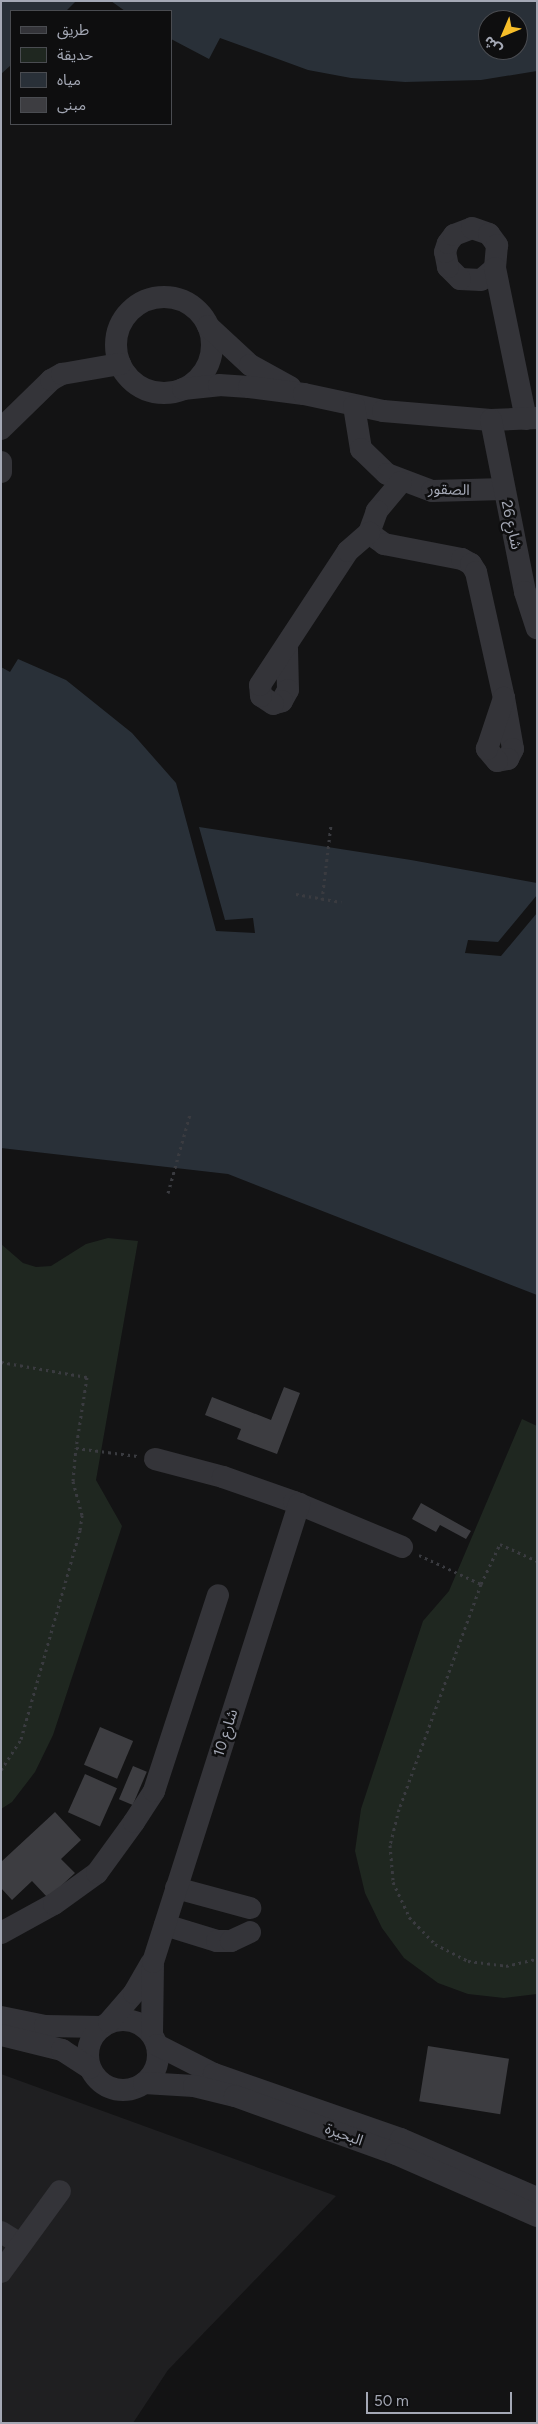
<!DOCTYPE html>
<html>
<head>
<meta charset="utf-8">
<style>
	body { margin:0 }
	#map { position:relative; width:538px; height:2424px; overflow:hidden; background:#131314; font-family:Figtree,"Noto Sans Arabic",sans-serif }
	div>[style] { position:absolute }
	.built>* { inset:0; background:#1f1f21 }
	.green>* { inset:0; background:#1f2720 }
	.water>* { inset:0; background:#293038 }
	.building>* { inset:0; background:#3d3d41; transform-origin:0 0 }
	.path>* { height:3px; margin-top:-1.5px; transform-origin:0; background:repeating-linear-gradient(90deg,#3a3b40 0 2.5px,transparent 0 6.5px) }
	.minor>* { height:22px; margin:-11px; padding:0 11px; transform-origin:11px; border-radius:11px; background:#343439 }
	.minor>.ring { margin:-11px; padding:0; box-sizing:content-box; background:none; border:22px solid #343439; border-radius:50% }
	span { translate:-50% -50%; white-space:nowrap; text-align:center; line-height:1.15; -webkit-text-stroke:5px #0e0e0f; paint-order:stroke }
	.street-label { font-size:15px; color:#a4a8b5 }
	.frame { position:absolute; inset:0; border:2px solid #a4a8b5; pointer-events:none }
	.legend { position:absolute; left:10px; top:10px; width:162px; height:115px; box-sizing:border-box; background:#0e0e0f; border:1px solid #4a4c51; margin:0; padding:6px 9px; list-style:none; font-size:15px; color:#a4a8b5 }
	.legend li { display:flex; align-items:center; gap:10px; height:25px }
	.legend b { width:25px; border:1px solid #4a4c51 }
	.north { position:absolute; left:478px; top:10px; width:50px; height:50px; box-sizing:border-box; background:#0e0e0f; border:1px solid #4a4c51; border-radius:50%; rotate:225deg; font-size:14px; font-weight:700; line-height:20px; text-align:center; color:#a4a8b5 }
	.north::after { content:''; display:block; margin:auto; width:18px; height:22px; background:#f6bd29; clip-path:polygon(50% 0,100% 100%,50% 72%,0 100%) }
	.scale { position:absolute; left:366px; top:2392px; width:146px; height:22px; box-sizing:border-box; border:2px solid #a4a8b5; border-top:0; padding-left:6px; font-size:15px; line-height:18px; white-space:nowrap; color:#a4a8b5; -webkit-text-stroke:4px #0e0e0f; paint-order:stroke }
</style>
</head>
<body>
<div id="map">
	<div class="built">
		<div style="clip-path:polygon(1px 2074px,336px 2196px,168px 2370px,133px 2423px,1px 2423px)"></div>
	</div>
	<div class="green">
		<div style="clip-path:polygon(108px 1238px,138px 1241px,96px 1480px,122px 1526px,53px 1735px,35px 1772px,12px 1802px,1px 1809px,1px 1244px,23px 1263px,36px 1267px,51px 1266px,86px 1244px)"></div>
		<div style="clip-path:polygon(522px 1419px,537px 1426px,537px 1994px,504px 1998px,468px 1994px,438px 1983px,404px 1958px,382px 1928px,365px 1893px,355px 1851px,361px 1809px,423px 1621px,449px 1591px)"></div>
	</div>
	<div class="water">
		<div style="clip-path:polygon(1px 1px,76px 1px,66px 11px,11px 11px,11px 65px,1px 74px)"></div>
		<div style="clip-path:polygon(evenodd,111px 1px,537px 1px,537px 71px,481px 80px,405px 82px,351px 78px,308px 70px,220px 38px,209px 59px,171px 39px,171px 11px,125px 11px,111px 1px,488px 20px,518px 20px,518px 50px,488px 50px,488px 20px)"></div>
		<div style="clip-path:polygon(18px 659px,66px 680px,132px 733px,176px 783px,216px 931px,255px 933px,253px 918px,225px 920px,199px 827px,411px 860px,537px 883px,537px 895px,498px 942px,468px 940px,465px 953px,501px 956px,537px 913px,537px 1295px,228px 1174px,1px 1148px,1px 667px,10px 672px)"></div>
	</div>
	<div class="building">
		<div style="clip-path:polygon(284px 1387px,300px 1393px,277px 1454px,237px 1439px,241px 1429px,205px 1415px,212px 1397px,271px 1420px)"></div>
		<div style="clip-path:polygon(421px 1503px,471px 1531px,466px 1539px,440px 1525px,436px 1532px,412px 1519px)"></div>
		<div style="left:100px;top:1727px;width:36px;height:41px;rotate:23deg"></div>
		<div style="left:133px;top:1766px;width:15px;height:36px;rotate:23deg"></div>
		<div style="left:85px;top:1774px;width:35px;height:42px;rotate:24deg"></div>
		<div style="clip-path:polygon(55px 1812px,81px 1840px,61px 1859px,75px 1873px,48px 1898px,32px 1881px,12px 1900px,1px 1888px,1px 1862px)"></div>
		<div style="left:428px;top:2046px;width:82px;height:56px;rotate:9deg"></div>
	</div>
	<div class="path">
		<div style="left:296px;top:894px;width:46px;rotate:10.1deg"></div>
		<div style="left:322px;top:900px;width:76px;rotate:-83.2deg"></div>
		<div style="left:168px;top:1193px;width:82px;rotate:-74.4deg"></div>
		<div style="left:1px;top:1362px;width:87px;rotate:9.9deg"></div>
		<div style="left:87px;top:1377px;width:72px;rotate:98.8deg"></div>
		<div style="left:76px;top:1448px;width:62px;rotate:7.5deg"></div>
		<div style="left:419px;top:1555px;width:68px;rotate:25.1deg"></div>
		<div style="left:481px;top:1584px;width:44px;rotate:-64.6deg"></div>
		<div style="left:500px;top:1544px;width:41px;rotate:24.7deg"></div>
		<div style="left:481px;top:1584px;width:239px;rotate:110deg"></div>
		<div style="left:399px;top:1809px;width:37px;rotate:104deg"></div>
		<div style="left:390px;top:1845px;width:37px;rotate:85deg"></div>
		<div style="left:393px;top:1882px;width:38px;rotate:65deg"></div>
		<div style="left:409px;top:1917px;width:37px;rotate:46deg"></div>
		<div style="left:435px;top:1944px;width:37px;rotate:27deg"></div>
		<div style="left:468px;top:1961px;width:38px;rotate:7deg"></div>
		<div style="left:506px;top:1966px;width:32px;rotate:-13deg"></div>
		<div style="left:1px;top:1770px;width:37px;rotate:-57deg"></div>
		<div style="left:21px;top:1739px;width:217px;rotate:-74.2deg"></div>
		<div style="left:80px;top:1530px;width:15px;rotate:-82deg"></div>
		<div style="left:82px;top:1515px;width:35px;rotate:-105deg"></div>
		<div style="left:73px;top:1481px;width:33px;rotate:-85deg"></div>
	</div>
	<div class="minor">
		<div style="left:495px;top:268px;width:18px;rotate:139deg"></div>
		<div style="left:481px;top:280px;width:21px;rotate:-177deg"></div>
		<div style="left:460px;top:279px;width:17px;rotate:-135deg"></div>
		<div style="left:448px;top:267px;width:15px;rotate:-101deg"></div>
		<div style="left:445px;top:252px;width:9px;rotate:-72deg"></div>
		<div style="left:448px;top:243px;width:10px;rotate:-53deg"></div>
		<div style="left:454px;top:235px;width:19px;rotate:-21deg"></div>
		<div style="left:472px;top:228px;width:18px;rotate:19deg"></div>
		<div style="left:489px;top:234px;width:14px;rotate:54deg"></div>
		<div style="left:497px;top:245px;width:23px;rotate:95deg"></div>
		<div style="left:495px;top:268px;width:154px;rotate:78.4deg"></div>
		<div class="ring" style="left:116px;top:297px;width:74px;height:74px"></div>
		<div style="left:208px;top:326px;width:57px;rotate:42.9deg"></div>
		<div style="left:250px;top:365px;width:46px;rotate:28.8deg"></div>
		<div style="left:183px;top:389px;width:36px;rotate:-6deg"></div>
		<div style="left:219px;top:385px;width:30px;rotate:4deg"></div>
		<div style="left:249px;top:387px;width:55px;rotate:7.3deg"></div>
		<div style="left:304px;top:394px;width:81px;rotate:12.1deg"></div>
		<div style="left:383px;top:411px;width:108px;rotate:4.8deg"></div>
		<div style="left:491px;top:420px;width:46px;rotate:-2.5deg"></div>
		<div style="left:354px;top:406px;width:44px;rotate:80.8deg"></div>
		<div style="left:361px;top:449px;width:36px;rotate:44deg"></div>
		<div style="left:387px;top:474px;width:48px;rotate:20.7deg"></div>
		<div style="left:432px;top:491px;width:72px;rotate:-1.6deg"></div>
		<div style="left:491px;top:420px;width:175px;rotate:78.8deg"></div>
		<div style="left:525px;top:592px;width:38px;rotate:72deg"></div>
		<div style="left:1px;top:429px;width:70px;rotate:-44.4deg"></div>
		<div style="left:51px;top:380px;width:13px;rotate:-29deg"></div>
		<div style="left:62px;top:374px;width:59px;rotate:-9.8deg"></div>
		<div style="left:1px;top:462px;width:10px;rotate:90deg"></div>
		<div style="left:401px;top:482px;width:38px;rotate:130deg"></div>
		<div style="left:377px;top:511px;width:23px;rotate:110deg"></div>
		<div style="left:369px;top:533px;width:19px;rotate:36deg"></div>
		<div style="left:384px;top:544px;width:79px;rotate:10.9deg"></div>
		<div style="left:462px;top:559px;width:10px;rotate:29deg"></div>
		<div style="left:471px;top:564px;width:9px;rotate:58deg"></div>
		<div style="left:476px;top:572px;width:129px;rotate:77.5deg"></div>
		<div style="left:504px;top:698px;width:52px;rotate:80deg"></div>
		<div style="left:513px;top:749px;width:11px;rotate:117deg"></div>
		<div style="left:508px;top:759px;width:11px;rotate:170deg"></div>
		<div style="left:497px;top:761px;width:16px;rotate:-130deg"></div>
		<div style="left:487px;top:749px;width:54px;rotate:-71.6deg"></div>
		<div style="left:287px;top:649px;width:41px;rotate:88.6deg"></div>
		<div style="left:288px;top:690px;width:13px;rotate:119deg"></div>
		<div style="left:282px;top:701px;width:9px;rotate:162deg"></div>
		<div style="left:273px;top:704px;width:14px;rotate:-146deg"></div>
		<div style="left:261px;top:696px;width:11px;rotate:-95deg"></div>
		<div style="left:260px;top:685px;width:160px;rotate:-56.7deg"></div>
		<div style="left:348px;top:551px;width:28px;rotate:-41deg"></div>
		<div style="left:155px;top:1459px;width:70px;rotate:14.8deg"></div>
		<div style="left:223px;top:1477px;width:75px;rotate:19.4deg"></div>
		<div style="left:294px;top:1502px;width:117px;rotate:22.6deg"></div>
		<div style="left:176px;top:1888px;width:77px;rotate:15.1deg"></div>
		<div style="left:165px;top:1925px;width:54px;rotate:17.1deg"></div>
		<div style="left:217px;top:1941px;width:14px"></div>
		<div style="left:231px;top:1941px;width:21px;rotate:-25deg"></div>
		<div style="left:1px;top:1933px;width:60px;rotate:-28.7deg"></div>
		<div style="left:54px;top:1904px;width:53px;rotate:-35.8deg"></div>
		<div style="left:97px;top:1873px;width:63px;rotate:-54deg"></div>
		<div style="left:134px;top:1822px;width:37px;rotate:-57deg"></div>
		<div style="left:154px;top:1791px;width:206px;rotate:-71.9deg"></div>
		<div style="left:1px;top:2017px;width:45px;rotate:11.6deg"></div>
		<div style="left:45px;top:2026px;width:57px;rotate:1deg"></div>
		<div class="ring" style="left:88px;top:2020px;width:48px;height:48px"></div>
		<div style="left:109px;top:2022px;width:38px;rotate:-49deg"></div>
		<div style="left:134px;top:1993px;width:34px;rotate:-60deg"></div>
		<div style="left:1px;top:2035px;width:63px;rotate:13.8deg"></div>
		<div style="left:62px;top:2050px;width:33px;rotate:33deg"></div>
		<div style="left:152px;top:2035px;width:73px;rotate:-89.2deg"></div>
		<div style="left:153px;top:1962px;width:481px;rotate:-72.3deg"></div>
		<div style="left:157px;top:2045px;width:64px;rotate:27deg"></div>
		<div style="left:214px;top:2074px;width:198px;rotate:19.2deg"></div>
		<div style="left:401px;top:2139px;width:148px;rotate:23.5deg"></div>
		<div style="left:144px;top:2083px;width:50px;rotate:3.4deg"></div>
		<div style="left:194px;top:2086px;width:42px;rotate:13.7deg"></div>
		<div style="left:235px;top:2096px;width:171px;rotate:19.8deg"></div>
		<div style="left:396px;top:2154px;width:154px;rotate:23.7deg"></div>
		<div style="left:1px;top:2232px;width:22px;rotate:32deg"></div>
		<div style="left:1px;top:2272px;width:100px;rotate:-53.9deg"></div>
	</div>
	<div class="street-label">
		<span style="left:449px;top:490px;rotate:2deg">الصقور</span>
		<span style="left:511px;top:525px;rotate:78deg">شارع 26</span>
		<span style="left:226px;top:1733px;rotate:-72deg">شارع 10</span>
		<span style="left:344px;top:2135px;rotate:20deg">البحيرة</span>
	</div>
	<div class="frame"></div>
	<ul class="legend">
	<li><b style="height:6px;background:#343439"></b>طريق</li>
	<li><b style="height:14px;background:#1f2720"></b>حديقة</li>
	<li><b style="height:14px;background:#293038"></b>مياه</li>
	<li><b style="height:14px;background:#3d3d41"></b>مبنى</li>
	</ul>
	<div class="north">ش</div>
	<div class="scale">50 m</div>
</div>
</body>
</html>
